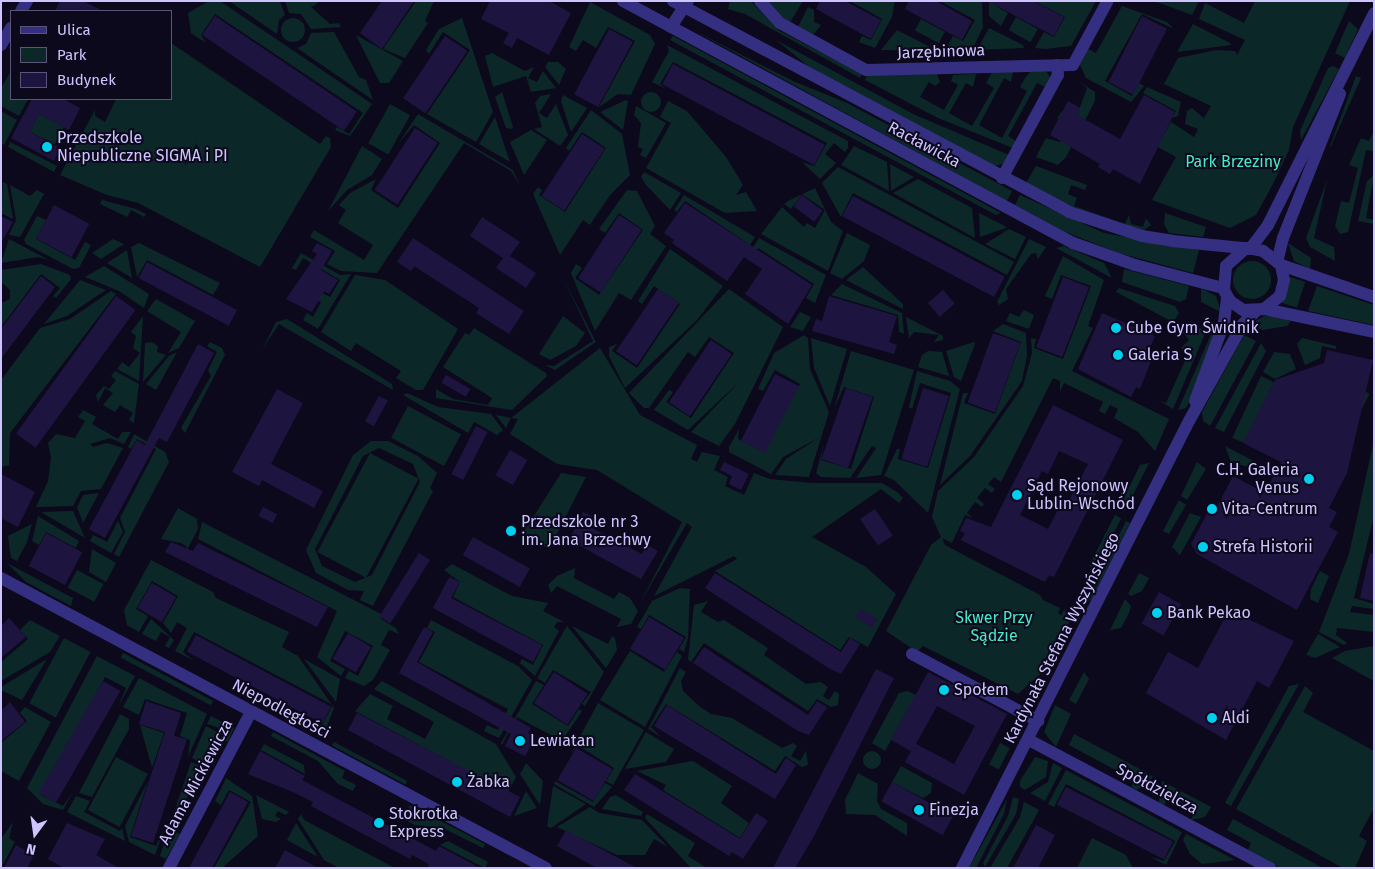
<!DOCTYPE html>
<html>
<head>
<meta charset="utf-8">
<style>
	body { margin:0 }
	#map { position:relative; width:1375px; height:869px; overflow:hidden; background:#0d091d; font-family:"Fira Sans",sans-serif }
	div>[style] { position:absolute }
	.green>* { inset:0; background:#0c2727; transform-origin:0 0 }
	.round { border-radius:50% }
	.building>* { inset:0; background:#1e1440; transform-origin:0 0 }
	.minor>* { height:12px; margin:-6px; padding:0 6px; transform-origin:6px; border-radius:6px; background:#352f81 }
	.tertiary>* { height:12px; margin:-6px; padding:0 6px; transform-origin:6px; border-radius:6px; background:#352f81 }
	.dots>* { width:14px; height:14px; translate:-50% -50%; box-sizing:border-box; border:2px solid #0d091d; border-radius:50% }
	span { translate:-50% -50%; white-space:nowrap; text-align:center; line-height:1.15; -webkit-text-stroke:4px #0d091d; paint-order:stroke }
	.street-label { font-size:16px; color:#cec5ff }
	.poi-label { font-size:16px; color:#cec5ff }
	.left { translate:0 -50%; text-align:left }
	.right { translate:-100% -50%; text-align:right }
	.park-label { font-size:16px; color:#46eac6 }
	.frame { position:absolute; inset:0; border:2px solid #cec5ff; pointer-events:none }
	.legend { position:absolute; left:10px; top:10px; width:162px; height:90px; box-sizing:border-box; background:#0d091d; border:1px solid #5a5477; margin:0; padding:6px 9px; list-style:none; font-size:15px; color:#cec5ff }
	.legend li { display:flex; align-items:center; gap:10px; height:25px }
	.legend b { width:25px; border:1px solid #5a5477 }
	.north { position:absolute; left:10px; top:809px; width:50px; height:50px; -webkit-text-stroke:4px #0d091d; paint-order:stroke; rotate:194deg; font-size:14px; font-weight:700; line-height:20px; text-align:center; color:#cec5ff }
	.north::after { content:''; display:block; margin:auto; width:18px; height:22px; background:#cec5ff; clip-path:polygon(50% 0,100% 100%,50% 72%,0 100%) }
</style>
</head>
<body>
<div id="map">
	<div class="green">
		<div style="clip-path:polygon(209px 1px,220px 1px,372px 104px,350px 136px,335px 130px,337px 127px,349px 134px,363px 113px,215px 14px,201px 35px,206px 43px,191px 33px,188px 13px)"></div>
		<div style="clip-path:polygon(229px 1px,280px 1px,285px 15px,279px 20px,277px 34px)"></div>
		<div style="clip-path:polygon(285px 1px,315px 1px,318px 3px,311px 7px,330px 24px,339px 23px,341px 27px,311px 29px,301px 14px,289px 13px)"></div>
		<div style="clip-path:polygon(416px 1px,434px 1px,425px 21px,428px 23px,405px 58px,383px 49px)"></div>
		<div style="clip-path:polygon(730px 1px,751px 1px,778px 30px,862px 74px,860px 78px,745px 14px,728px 9px)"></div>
		<div style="clip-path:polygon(767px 1px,803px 1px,789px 24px)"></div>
		<div style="clip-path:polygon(850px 1px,895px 1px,892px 17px,875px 48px,859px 42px,862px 36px,871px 40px,882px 19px)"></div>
		<div style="clip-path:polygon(940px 1px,982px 1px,983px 27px,972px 50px,945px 51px,953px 36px,963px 41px,975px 20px)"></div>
		<div style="clip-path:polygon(989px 1px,999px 1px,997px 7px,1008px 13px,1001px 26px,989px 16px)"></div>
		<div style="clip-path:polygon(1034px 1px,1096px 1px,1071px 46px,1046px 49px,1035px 48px,1044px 32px,1054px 37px,1065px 17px)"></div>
		<div style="clip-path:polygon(1154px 1px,1199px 1px,1192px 15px)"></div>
		<div style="clip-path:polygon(1255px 1px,1350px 1px,1293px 127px,1289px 150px,1273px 184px,1256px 215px,1230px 228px,1152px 200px,1176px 157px,1136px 135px,1160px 142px,1171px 122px,1194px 137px,1198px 129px,1185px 124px,1187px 111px,1192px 108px,1204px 118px,1211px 106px,1164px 84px,1178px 58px,1217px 50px,1235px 51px,1237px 55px,1245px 40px,1199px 19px,1205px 3px,1244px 23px)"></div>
		<div style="clip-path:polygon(590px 2px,650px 35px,655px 44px,631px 95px,618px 94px,599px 107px,635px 41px,608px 27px,596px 48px,583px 40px,576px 51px,569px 47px)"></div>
		<div style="clip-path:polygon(1122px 6px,1167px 22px,1174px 29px,1142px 14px,1105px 81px,1132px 96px,1139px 83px,1144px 86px,1131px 102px,1086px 78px,1080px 65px,1088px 49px,1096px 53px)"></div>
		<div style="clip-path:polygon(808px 7px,814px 10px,814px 22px,821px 25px,812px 36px,798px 27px)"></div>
		<div style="left:1016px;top:17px;width:25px;height:15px;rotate:29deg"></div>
		<div class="round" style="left:281px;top:18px;width:24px;height:24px"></div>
		<div style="clip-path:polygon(462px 18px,493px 112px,476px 142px,427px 114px,470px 50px,443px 32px,429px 54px,426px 50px,439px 29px)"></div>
		<div style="left:921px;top:19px;width:27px;height:13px;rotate:28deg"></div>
		<div style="clip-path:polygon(1349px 21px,1358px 29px,1345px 58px,1335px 53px)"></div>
		<div style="clip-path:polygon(1193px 24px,1230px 43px,1231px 45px,1177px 52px)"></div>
		<div style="clip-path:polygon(689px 28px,793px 81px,847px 103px,1012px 191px,1007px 201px)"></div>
		<div style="clip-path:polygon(989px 28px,1023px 45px,1024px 48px,977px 50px)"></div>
		<div style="clip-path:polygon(897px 30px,932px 48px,933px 51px,881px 50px)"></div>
		<div style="clip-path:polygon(334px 32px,359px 77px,366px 80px,373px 100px,297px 48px,306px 44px,311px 33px)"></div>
		<div style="clip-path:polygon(356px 35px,403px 61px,389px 83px,380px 83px)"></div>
		<div style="clip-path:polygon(673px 36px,979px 201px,1001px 213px,996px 215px,670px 40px)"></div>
		<div style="clip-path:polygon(776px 40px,913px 114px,1009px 155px,1003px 164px,994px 166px,813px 70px)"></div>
		<div style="clip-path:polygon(171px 43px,320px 144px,326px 136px,330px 138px,331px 147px,260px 267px,138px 203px,107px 195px,60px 175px,95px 110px,95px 116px,105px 122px,116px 99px,171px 99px)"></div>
		<div style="clip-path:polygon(667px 45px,848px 141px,848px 148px,845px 152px,834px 143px,825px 154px,836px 163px,820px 179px,802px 162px,814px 166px,827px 143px,673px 62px,660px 84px,666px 89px,652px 82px,669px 51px)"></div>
		<div style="clip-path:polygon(492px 53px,525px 71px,534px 67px,528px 78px,537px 82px,543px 71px,556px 88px,531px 92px,526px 76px,493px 87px,485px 56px)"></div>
		<div style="clip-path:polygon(548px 62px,558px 62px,566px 69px,559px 85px,545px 67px)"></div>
		<div style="clip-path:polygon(1333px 66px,1339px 69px,1301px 140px,1300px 131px,1328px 68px)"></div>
		<div style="clip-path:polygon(11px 71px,11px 99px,28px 99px,19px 116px,1px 106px,1px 88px)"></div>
		<div style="clip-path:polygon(1046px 71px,1050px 77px,1045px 87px,1037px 83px,1008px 136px,1016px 141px,1013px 148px,938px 118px,865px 80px,867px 75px,937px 74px,940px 82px,935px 86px,929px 82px,920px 97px,944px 110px,958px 85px,951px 81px,953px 75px,976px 74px,973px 87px,966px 83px,949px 113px,972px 126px,994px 88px,986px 83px,992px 72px,1013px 72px,1011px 82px,1004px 78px,979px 125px,1002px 138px,1027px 91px,1020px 87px,1025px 78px,1030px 72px)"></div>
		<div style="clip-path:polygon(1356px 76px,1361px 78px,1331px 146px,1330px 146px)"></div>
		<div style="clip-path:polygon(1080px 82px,1095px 92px,1095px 101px,1066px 157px,1058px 165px,1036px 157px,1046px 138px,1060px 142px,1069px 126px,1057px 118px,1062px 111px,1076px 118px,1087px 88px)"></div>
		<div style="clip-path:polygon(1147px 87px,1181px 102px,1178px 116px,1172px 118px,1176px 111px,1143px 93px)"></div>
		<div class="round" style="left:641px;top:92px;width:20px;height:20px"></div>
		<div style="clip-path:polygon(502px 92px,513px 127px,512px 129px,506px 128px,495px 97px)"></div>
		<div style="clip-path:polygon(551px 94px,539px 113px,547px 118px,556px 104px,568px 135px,560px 146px,534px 129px,542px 127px,535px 103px,540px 96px)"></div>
		<div style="clip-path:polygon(563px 95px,587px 108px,571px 132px,561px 101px)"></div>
		<div style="clip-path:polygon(626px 100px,628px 101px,623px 130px,600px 112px)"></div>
		<div style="clip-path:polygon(668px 101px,687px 111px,726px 157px,743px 185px,736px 195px,746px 192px,757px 211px,725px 213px,646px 168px,671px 123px,660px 117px)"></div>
		<div style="left:390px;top:104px;width:23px;height:45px;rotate:29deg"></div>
		<div style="clip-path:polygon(636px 106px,666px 123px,646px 158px,640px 155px,643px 149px,638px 147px,641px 123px,634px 115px)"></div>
		<div style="clip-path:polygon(591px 110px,622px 134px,630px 175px,610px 195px,590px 225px,583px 220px,560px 255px,533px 194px,538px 187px,542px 190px,539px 195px,565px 212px,606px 148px,582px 132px,569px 151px,566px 148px)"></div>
		<div style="clip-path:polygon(1px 111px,17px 120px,4px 145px,1px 143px)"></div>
		<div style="left:39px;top:114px;width:28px;height:20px;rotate:27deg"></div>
		<div style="clip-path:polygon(418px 114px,513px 170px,520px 185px,511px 171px,464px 143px,377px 273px,341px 271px,327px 264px,335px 251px,310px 237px,314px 230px,364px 260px,373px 245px,338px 223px,346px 210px,339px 205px,350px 193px,376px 179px,371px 190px,398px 208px,440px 143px,414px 125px,398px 144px)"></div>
		<div style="clip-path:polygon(495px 117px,510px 162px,479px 144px)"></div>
		<div style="clip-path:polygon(531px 130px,547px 140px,524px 175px,510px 142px)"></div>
		<div style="clip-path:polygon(1374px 131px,1374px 165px,1373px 151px,1366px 150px,1348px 232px,1340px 234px,1335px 226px,1341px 201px,1349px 203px,1358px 168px,1349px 165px,1361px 138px,1369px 141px)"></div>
		<div style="clip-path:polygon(10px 142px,57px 166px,54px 172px,8px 147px)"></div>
		<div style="clip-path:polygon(362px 146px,382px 159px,372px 175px,347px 190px,328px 211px)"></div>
		<div style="clip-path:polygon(854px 146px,887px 162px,889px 191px,841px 165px)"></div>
		<div style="clip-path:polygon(890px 164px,914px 177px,891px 191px)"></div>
		<div style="clip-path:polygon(1036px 166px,1087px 185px,1085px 190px,1071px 185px,1068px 194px,1077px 198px,1074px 206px,1125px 224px,1129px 215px,1131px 224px,1143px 227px,1146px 218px,1151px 225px,1144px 230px,1126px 226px,1094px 216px,1052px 197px,1026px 183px)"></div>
		<div style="clip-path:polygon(838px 167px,1014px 262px,1007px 275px,853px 193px,841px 217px,822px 183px)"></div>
		<div style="clip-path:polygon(644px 172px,681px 193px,670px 210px,646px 185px,641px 177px)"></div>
		<div style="clip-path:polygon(1374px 175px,1366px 218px,1374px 220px,1374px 224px,1358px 221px,1367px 181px)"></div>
		<div style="clip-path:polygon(918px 179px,972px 208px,975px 238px,893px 193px)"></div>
		<div style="clip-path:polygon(1327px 180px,1314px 238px,1334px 247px,1335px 261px,1310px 247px,1306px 238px)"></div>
		<div style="clip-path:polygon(3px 182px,7px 184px,13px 219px,1px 213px)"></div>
		<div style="clip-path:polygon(10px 185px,30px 196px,37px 190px,44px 194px,20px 237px,9px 235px,16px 220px)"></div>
		<div style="clip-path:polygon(815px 188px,831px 222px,843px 231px,828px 271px,761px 234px,782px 207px,804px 227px,807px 223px,815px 228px,825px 210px,802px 194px,791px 209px,784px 204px,788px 201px)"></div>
		<div style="clip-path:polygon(627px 190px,637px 191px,655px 226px,650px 234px,666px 246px,631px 300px,619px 293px,595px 331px,571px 273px,576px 264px,582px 268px,575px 278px,599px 295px,643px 230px,619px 213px,605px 233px,599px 229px)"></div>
		<div style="clip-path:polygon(684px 195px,755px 237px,743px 256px,739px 253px,746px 242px,685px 201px,677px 212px,674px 210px)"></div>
		<div style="clip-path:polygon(1020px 195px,1104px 233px,1199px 250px,1193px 273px,1119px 253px,1063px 231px,1015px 205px)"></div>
		<div style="clip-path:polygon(102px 200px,136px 209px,146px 214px,144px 217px,131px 210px,127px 217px,100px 204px)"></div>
		<div style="clip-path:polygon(979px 213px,1005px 226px,1006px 228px,980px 237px)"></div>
		<div style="clip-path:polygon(1165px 213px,1206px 227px,1203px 237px,1169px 233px,1164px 224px)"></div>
		<div style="clip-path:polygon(37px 216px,46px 220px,36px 239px,75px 260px,85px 242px,91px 245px,79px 268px,73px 269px,26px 244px,24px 240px)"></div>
		<div style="clip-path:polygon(1009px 229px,1026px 237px,1015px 259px,985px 244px)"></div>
		<div style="clip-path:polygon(847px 233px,870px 245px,864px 261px,842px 279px,830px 273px)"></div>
		<div style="clip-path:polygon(759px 238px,826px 275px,815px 303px,806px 298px,814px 284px,758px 248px,750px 261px,746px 258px)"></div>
		<div style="clip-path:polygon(9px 239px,49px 260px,38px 257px,1px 263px)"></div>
		<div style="clip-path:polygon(113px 239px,124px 244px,101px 259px,92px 253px)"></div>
		<div style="clip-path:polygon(1029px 239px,1046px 247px,1038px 259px,1036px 253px,1031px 254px,1006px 289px,1008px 299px,999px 305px,997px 302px)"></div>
		<div style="clip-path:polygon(139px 243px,220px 283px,213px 295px,147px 260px,137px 277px,131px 247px)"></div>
		<div style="clip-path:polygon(1288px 243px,1311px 258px,1310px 269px,1294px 261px)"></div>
		<div style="clip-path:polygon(1064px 246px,1104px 263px,1112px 278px,1056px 248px)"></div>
		<div style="clip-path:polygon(670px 249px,723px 286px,697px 320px,625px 388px,609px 356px,609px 347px,617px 344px,612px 351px,637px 368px,680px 304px,654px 286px,642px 304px,638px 301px)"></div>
		<div style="clip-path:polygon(127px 250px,132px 278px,107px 263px)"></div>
		<div style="clip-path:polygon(301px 253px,340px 275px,351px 274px,318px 329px,303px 320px,307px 313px,313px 317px,321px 302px,306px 294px,310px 286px,293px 277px,330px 297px,340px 280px,303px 258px,296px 270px,292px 268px)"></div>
		<div style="clip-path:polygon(1063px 256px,1104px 280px,1088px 326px,1093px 328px,1072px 371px,1169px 419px,1155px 451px,1138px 432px,1114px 418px,1118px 409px,1110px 405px,1105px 414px,1099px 411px,1103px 402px,1064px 383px,1060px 392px,1060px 381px,1053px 378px,1001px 482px,994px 477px,988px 484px,995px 489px,992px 493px,985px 488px,977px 498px,984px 504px,982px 507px,975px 502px,967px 513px,973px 518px,965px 515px,952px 543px,942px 538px,945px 545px,1040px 595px,1043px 600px,1060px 608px,1058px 613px,1061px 615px,1064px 610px,1072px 617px,1046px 669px,1018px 694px,923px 646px,917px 652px,886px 631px,931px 545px,941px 537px,932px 517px,938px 491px,974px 457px,1023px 386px,1032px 353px,1031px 338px,1036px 339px,1034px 348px,1063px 359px,1091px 286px,1061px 275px,1052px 299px,1045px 296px)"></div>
		<div class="round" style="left:1233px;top:261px;width:38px;height:38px"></div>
		<div style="clip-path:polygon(41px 264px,70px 275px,71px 279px,56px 298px,53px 296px,60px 288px,41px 274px,1px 327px,1px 303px,10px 299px,10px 290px,1px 282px,1px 270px)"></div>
		<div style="clip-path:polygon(104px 266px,149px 294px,144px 308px,119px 291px,85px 277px)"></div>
		<div style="clip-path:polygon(863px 267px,903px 304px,903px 309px,846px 280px)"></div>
		<div style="clip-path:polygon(1124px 269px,1189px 286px,1186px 299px,1180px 302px,1122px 282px)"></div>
		<div style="clip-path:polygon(355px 275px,385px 280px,458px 329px,423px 390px,416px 390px,396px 378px,401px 371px,356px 343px,351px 351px,321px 332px)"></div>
		<div style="left:1290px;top:277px;width:16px;height:27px;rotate:18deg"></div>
		<div style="clip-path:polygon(80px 280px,106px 290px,67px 316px,44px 324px)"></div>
		<div style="clip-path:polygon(564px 280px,596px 342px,555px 370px,545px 365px,554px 366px,593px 341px)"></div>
		<div style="clip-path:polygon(842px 284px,902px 313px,904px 334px,899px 332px,898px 315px,831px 295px)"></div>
		<div style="clip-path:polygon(1317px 286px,1374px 305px,1374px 325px,1308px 311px)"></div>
		<div style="clip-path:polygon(1119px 288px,1175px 306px,1179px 313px,1173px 322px,1116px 292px)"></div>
		<div style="clip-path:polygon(1201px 288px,1216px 296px,1221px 312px,1201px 302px)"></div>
		<div style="clip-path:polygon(729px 289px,783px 327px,735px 424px,719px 446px,691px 432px,740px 381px,688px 430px,654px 410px,669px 390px,673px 392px,666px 402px,691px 418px,734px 353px,709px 337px,695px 357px,688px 352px,649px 408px,644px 408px,629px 393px)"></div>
		<div style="clip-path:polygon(111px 291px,116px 294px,10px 433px,9px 465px,1px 467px,1px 380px,40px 328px,70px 319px)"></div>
		<div style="clip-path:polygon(156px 299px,195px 321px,179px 348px,168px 353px,181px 332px,147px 311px)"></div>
		<div style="clip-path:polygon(1024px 310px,1034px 315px,1029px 329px,1006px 321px,1010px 313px,1019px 317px)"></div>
		<div style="clip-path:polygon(800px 312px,811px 317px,803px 331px,790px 327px)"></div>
		<div style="clip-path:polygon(143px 316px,139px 381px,117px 369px,122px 362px,129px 367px,140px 353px,133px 348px,136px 336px,131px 332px)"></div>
		<div style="clip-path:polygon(563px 316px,585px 333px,576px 346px,550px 360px,539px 354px)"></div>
		<div style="clip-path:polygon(1264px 316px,1269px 316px,1291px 321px,1287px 326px,1263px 330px,1250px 324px)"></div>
		<div style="clip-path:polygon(906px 317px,943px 336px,943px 340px,934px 342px,939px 335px,914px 332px,909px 338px)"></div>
		<div style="clip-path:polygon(287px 319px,392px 384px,393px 390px,279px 324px,263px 348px,276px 322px)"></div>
		<div style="clip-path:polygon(1003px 324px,1026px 333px,1027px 356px,1022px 381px,970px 456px,940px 485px,963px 393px,968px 393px,964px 403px,995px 414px,1021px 342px,993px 331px)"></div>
		<div style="clip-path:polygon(1215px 325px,1218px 325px,1194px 393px,1186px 408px,1178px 410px)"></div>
		<div style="clip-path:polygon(1178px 327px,1207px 329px,1173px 409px,1158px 400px,1166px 403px,1189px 352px,1181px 348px,1189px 340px)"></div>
		<div style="clip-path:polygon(474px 328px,546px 373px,547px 376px,512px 410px,436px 398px,436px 389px,453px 399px,488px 405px,492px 398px,443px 367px,465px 333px,469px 335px)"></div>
		<div style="clip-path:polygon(804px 335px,808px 338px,810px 369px,829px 412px,809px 477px,775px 475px,786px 459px,820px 437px,783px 457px,771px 474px,729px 452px,729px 447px,739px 429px,738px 439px,764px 452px,800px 384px,775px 370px,763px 391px,758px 389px,774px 353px)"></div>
		<div style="clip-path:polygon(1244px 335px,1256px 341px,1210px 426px,1203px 421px,1202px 412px)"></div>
		<div style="clip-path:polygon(811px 338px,847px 349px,830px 406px,814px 368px)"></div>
		<div style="clip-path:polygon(1302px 338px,1336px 346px,1336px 349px,1322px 346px,1320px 358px,1305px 365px,1297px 344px)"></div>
		<div style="clip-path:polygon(152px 342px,158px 346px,157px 352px,166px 355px,143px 382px,145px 343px)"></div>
		<div style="clip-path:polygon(210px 342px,222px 348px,225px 355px,185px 433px,181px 428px,211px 376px,208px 370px,217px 352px,207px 346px)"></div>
		<div style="clip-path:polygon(974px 342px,975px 344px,961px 381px,954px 377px,946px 351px)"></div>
		<div style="clip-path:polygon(1261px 343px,1266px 351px,1224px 432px,1215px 428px)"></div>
		<div style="clip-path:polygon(600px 348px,640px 415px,697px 445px,691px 459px,697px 462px,702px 452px,720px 456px,714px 470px,728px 477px,725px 486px,744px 495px,754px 473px,770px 479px,812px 483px,882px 483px,897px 492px,903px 498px,899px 503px,881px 489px,812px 537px,866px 567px,896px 594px,868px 647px,849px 637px,840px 650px,715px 571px,737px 559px,734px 556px,654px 596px,692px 527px,687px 523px,640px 603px,682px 522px,597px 470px,557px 464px,510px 434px,518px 419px,511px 418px,506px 428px,496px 415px,511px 418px)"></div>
		<div style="clip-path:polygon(851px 351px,914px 370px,881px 475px,856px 478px,876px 448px,872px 446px,850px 478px,821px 477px,816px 473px,824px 444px,821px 460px,851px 469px,874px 397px,844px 387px,834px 409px)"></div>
		<div style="clip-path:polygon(928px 351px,942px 352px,949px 376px,918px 367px,922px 355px)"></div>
		<div style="clip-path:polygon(177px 352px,156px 390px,146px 384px,169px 356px)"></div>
		<div style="clip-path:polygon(1274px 352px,1290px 354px,1296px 369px,1275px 379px,1263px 372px)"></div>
		<div style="clip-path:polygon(115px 371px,139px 384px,134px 423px,129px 420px,133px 413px,120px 405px,115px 412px,103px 405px,113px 393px,105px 388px,98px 402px,96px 395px,104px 386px,109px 389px,116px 380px,111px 376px)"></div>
		<div style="clip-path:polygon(917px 371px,950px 381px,960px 389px,928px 513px,894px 480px,884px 476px,897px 449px,900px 449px,898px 459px,928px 468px,951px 393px,920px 383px,912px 409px,909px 407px)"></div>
		<div style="left:1261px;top:376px;width:14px;height:68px;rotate:25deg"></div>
		<div style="left:1366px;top:392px;width:4px;height:84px;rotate:27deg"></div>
		<div style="clip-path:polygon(407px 393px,438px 407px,491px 414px,503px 430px,497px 435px,474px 422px,468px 433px,403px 395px)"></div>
		<div style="left:408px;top:406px;width:60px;height:36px;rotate:28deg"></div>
		<div style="clip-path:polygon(83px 410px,96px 417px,92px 424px,118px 439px,122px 432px,131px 432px,124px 444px,110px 438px,90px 444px,93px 447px,107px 443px,123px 448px,101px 489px,81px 491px,73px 506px,36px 507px,48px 481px,51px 458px,48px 443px,56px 434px,75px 438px,85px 421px,78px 417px)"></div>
		<div style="clip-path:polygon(134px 434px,165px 452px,169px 462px,119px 557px,114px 554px,125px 532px,120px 518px,156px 449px,137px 439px,131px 449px,128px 447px)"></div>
		<div style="clip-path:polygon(1374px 440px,1374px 515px,1354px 598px,1374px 604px,1374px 609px,1352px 606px,1350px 612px,1374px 615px,1374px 632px,1337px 628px,1336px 635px,1347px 643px,1344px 645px,1319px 632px,1349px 554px)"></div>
		<div style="clip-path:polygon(evenodd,371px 441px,388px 441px,418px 456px,437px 473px,430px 488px,433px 491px,373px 606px,360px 600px,364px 591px,348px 590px,316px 573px,306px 550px,353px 455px,371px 441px,379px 448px,413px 464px,420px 482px,372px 575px,355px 582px,322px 566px,315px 549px,363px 456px,379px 448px)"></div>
		<div style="clip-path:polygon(1225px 446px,1267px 468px,1265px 472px,1231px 462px)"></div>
		<div style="left:370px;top:453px;width:55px;height:112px;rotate:28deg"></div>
		<div style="clip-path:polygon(1197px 462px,1206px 469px,1187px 500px,1181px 496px)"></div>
		<div style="clip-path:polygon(1149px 463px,1125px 511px,1119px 508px,1140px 465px)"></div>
		<div style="clip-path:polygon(561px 473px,586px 477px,549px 549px,522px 535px)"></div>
		<div style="clip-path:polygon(99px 493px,83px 523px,77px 507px,83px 495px)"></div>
		<div style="clip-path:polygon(1179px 500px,1186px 505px,1169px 534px,1163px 531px)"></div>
		<div style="clip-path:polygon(178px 508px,197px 519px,198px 529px,186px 552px,187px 547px,181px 543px,161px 539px)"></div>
		<div style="clip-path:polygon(73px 511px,85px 538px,41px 512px)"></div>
		<div style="clip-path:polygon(1190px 513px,1201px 517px,1180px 555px,1172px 547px)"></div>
		<div style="left:1115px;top:515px;width:7px;height:57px;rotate:27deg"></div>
		<div style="clip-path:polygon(38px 516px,79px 541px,76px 548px,46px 532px,39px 545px,32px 541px)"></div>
		<div style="clip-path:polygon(118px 521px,123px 532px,111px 553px,90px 541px,93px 535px,107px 542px)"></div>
		<div style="clip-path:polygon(1126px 521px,1130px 523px,1091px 600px,1085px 603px)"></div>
		<div style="clip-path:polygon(202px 522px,383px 615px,381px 619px,396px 628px,399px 634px,389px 630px,381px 645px,390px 650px,373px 680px,364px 686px,345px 678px,349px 671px,358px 676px,373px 646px,345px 631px,330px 661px,345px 669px,341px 676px,317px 657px,337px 611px,198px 539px)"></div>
		<div style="clip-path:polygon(32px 524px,27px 542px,17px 561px,11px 558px,8px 536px)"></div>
		<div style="clip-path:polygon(92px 549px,116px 563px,106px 582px,89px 572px)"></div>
		<div style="clip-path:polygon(151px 560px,213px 592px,216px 598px,289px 632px,282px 647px,298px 656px,334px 708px,326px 729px,309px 722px,322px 725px,333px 705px,194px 632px,183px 652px,193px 660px,175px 651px,187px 628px,177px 622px,171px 633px,163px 623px,178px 596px,152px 581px,136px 609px,148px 616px,139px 632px,127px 625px,124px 610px)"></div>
		<div style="clip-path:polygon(7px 563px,73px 598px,71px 606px,26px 582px)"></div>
		<div style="clip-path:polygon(452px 564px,512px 596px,548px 603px,543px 611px,564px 622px,557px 622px,554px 627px,559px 631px,535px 676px,520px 663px,522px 659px,533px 665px,543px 645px,453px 597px,460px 582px,444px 570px)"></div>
		<div style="clip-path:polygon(575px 568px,574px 578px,614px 599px,619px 592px,630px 598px,638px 611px,631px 624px,617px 627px,621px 619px,557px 586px,551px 593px,548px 585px,557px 576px)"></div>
		<div style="left:77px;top:570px;width:30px;height:20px;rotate:28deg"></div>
		<div style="clip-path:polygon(1320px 571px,1329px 576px,1318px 603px,1310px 599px,1311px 589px)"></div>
		<div style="clip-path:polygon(1139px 573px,1149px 578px,1142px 591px,1131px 596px,1128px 594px)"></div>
		<div style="clip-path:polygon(680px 588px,690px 589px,688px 638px,684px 652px,679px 649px,686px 637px,649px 615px,641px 629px,637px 627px,652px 601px)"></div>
		<div style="clip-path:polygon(1125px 599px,1131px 606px,1129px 613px,1121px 628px,1110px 630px)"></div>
		<div style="clip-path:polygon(708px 601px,701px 612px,718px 622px,724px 620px,768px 648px,764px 655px,806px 684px,821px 682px,828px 687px,823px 696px,829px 700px,835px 691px,839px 694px,838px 705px,831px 707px,817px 699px,808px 711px,704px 643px,691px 662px,688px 660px,694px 605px)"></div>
		<div style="clip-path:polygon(151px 619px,174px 640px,169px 648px,165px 646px,170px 637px,161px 632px,156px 641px,142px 634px)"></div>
		<div style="clip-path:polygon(30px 620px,60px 636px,50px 652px,1px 681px,1px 662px,28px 639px,20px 630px)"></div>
		<div style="clip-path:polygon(431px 620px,518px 666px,532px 680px,499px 738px,484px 731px,487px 725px,498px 730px,508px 709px,419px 662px,435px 632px,427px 628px)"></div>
		<div style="clip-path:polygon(567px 626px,604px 672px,585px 706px,582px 704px,591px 692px,553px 670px,545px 683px,537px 678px)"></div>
		<div style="clip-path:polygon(572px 626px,608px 644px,612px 636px,615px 638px,617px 650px,606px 668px)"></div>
		<div style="clip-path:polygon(1318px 634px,1340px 647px,1315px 658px,1306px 655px)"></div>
		<div style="left:64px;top:638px;width:30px;height:74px;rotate:28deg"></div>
		<div style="clip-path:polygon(1374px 646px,1374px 681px,1332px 658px,1345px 651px)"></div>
		<div style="clip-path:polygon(630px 651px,664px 672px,677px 652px,682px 656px,645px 727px,600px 700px)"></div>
		<div style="left:123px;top:653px;width:102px;height:5px;rotate:28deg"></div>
		<div style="clip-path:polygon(97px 656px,135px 676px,118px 707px,126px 688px,105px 677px,41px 795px,63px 806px,73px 792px,63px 810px,43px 804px,27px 788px)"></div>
		<div style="clip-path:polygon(47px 659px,22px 700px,1px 690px,1px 687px)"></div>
		<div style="clip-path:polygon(304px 659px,340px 679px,336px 702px)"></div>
		<div style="clip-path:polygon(680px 668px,686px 672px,681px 681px,683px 691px,699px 706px,711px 714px,732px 718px,782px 748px,793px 743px,797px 746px,791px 756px,800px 761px,806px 751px,808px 765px,802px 767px,785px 756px,775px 771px,666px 704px,651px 727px,661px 737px,648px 729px)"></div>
		<div style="clip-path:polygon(1084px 672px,1089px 679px,1076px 704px,1069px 700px)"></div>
		<div style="clip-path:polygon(139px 678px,207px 714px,188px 757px,190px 740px,180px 736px,187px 713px,145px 699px,139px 715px,123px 707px)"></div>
		<div style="clip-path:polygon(382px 681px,496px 744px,516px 777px,508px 792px,355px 711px,370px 694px,393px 706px,387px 719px,425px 739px,434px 722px,374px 689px)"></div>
		<div style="clip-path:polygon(536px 681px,544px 685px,532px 704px,568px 726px,579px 709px,582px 711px,562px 741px,517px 717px,502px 745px,501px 743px)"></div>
		<div style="clip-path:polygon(1299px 684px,1231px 806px,1225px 803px,1289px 686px)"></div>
		<div style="clip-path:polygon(1305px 686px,1313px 693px,1303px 712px,1374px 751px,1374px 808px,1359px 836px,1367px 841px,1355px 868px,1343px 868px,1236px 809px)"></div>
		<div style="clip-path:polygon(907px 691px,916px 695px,885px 751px,872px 743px,899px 693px)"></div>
		<div style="clip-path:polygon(598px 703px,644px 730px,613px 785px,606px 781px,614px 768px,577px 745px,570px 755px)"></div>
		<div style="clip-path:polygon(1055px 705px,1071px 714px,1056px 747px,1044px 732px)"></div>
		<div style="clip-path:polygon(25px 707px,51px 722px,19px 781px,1px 771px,1px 743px,27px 721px,20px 713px)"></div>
		<div style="clip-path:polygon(120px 714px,129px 719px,129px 729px,92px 797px,79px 793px)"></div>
		<div style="clip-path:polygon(211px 716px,234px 728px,228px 742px,221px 739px,223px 729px,207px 724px)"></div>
		<div style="clip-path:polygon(140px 725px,164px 733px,152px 768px)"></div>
		<div style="clip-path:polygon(206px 726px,217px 732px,218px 739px,204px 764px,192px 758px)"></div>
		<div style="clip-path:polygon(273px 732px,345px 771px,342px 778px,356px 785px,353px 791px,338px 784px,318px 761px,271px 736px)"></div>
		<div style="clip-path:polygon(646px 732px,674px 749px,666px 762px,625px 769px)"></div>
		<div style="clip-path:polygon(1074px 734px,1153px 776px,1148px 785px,1136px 790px,1131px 787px,1134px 780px,1069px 745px)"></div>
		<div style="left:334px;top:742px;width:83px;height:4px;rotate:28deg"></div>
		<div style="left:1000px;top:743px;width:11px;height:24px;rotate:27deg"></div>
		<div style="clip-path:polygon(264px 744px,304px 765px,305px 774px,261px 750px)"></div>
		<div class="round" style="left:863px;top:751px;width:18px;height:18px"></div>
		<div style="left:116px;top:757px;width:36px;height:60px;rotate:28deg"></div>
		<div style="clip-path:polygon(1035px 757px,1048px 761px,1046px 777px,1025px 790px,1020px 787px,1020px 781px)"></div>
		<div style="clip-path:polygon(693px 761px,732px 786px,721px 803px,749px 823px,740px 838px,663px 790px,666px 785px,637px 771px)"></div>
		<div style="clip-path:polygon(191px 762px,203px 767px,172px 826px,170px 825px)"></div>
		<div style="clip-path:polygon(526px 763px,543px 781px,540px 805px,520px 774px)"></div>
		<div style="clip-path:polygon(1053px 763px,1062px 768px,1045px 801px,1030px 793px,1048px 782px)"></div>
		<div style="clip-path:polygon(901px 766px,932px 783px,931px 793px,923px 798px,892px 782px)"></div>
		<div style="clip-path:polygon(1066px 770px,1182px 832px,1166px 865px,1151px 857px,1164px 861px,1175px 841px,1066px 784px,1054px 807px,1048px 804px)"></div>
		<div style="clip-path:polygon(858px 773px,878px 784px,877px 801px,881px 809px,907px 823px,907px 836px,875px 815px,846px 814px,845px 800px)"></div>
		<div style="clip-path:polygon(226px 778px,252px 796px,258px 836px,222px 868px,214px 868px,251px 802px,229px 790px,221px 805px,215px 801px)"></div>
		<div style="clip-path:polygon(148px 781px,130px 837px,156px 846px,165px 826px,155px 855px,129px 842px,125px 826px)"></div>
		<div style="clip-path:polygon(555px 781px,593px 802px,605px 783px,612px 787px,594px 807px,554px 784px)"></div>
		<div style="clip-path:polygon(1162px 781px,1211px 807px,1205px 817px,1191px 820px,1194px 812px,1168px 798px,1164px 805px,1159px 802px)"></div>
		<div style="clip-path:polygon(553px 786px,586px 804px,551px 828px,547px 826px)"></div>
		<div style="clip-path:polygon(526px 791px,537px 808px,514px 816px)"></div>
		<div style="clip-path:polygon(256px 795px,289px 812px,286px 815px,278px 811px,275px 816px,281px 819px,276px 822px,262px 819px)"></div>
		<div style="clip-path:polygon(616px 795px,643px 812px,641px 816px,602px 809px,610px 797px)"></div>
		<div style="clip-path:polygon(76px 796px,90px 801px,84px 812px,120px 831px,122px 828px,125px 841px,67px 812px)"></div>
		<div style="clip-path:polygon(1013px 797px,1019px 799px,1016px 814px,985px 867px,983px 863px,1008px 816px)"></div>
		<div style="clip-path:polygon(1007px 799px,1004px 814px,976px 868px,969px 868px)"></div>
		<div style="clip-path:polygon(1024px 802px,1039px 810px,1007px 868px,990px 868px,1020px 817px)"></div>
		<div style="clip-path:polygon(410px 805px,485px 844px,483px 848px,443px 828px,415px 825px,399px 817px,393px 808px,406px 812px)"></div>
		<div style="clip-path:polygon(590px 807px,599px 813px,642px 820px,668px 847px,654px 839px,645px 855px,617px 855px,557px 827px)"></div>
		<div style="clip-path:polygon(301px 814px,304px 820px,395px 868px,339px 868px,324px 860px,298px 819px)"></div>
		<div style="clip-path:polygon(647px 814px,695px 843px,688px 856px,707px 868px,691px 868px,645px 818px)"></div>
		<div style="clip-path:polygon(1233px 819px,1323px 868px,1280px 868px,1248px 850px,1251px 843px,1227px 830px)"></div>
		<div style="clip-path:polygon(13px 822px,9px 838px,15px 842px,1px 868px,1px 839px)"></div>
		<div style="clip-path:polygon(296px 823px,318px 857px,287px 840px)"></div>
		<div style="clip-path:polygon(169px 829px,180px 834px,166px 859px,160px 856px)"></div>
		<div style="clip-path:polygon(1186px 834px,1235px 860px,1202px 864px,1190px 854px,1183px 840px)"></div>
		<div style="clip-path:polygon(1092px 838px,1126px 855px,1133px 868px,1077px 868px)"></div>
		<div style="clip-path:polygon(448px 841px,488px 862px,485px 868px,440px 845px)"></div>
	</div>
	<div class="building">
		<div style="clip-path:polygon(60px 1px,83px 1px,103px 11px,55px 11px)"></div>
		<div style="clip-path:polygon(382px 1px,414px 1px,382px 49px,360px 33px)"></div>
		<div style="clip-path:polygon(490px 1px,549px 1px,571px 13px,549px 55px,517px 38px,512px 48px,503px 43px,509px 33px,481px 19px)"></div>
		<div style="clip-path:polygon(820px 1px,845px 1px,881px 20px,871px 39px,816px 9px)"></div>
		<div style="clip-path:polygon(909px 1px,936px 1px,972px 21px,962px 40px,905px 9px)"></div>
		<div style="clip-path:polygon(987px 1px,1033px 1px,1064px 17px,1054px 36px)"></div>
		<div style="left:215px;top:16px;width:171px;height:23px;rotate:34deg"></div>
		<div style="left:1142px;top:16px;width:28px;height:74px;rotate:27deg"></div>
		<div style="left:609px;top:29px;width:27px;height:74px;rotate:28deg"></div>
		<div style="left:445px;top:36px;width:27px;height:75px;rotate:34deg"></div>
		<div style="left:673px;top:64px;width:172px;height:23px;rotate:28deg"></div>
		<div style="clip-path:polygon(1144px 95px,1175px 112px,1140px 184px,1113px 169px,1110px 174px,1098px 167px,1100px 164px,1050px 135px,1068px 101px,1080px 108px,1077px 115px,1120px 139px)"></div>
		<div style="clip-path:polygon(32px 99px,63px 99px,80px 108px,69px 130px,39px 114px,30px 132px,60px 148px,54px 161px,11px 138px)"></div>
		<div style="left:415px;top:128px;width:27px;height:74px;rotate:33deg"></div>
		<div style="left:582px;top:134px;width:27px;height:74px;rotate:33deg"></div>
		<div style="left:802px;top:195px;width:26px;height:14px;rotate:37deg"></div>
		<div style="left:853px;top:196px;width:172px;height:23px;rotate:28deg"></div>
		<div style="clip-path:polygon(685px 203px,812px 285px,788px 324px,745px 294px,762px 269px,744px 257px,727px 281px,672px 243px,674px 240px,664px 233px)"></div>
		<div style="left:54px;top:205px;width:40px;height:38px;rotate:28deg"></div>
		<div style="left:619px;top:215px;width:27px;height:75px;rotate:33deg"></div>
		<div style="clip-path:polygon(1px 216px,13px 222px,1px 243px)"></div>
		<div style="clip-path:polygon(482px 217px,520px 242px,510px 256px,536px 273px,526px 288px,496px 268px,503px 258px,470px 236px)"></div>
		<div style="clip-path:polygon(413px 238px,524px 311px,509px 334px,476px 313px,479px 308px,414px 266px,411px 271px,397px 262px)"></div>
		<div style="clip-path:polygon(317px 243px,332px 251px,321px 270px,338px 280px,329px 294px,324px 291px,312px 312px,286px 299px,317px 254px,312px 251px)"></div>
		<div style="left:147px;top:262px;width:102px;height:18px;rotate:28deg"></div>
		<div style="clip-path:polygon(41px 276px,55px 287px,1px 359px,1px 329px)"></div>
		<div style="left:1063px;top:277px;width:28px;height:75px;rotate:21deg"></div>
		<div style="left:658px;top:289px;width:25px;height:75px;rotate:34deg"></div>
		<div style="left:943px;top:290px;width:18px;height:20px;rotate:49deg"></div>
		<div style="left:116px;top:296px;width:24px;height:170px;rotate:36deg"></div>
		<div style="clip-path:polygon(829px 296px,897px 316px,889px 342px,897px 345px,894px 354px,812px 331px,816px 319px,822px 321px)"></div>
		<div style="clip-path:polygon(1102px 313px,1155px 336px,1148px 353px,1153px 356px,1140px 389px,1136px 387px,1131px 397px,1078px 369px)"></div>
		<div style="left:993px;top:333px;width:29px;height:74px;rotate:20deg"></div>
		<div style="left:711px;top:340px;width:25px;height:75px;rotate:34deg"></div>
		<div style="clip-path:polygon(198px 344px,214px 353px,167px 442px,159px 438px,105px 538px,89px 529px,137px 440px,145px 445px)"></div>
		<div style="clip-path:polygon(1327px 350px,1373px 360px,1347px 473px,1329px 508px,1337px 512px,1329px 527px,1338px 532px,1297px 610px,1197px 554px,1191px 544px,1213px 502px,1218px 505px,1233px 476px,1265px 493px,1281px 462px,1243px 443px,1275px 380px,1324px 363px)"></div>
		<div style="left:775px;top:374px;width:27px;height:75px;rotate:27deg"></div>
		<div style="left:446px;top:375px;width:28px;height:9px;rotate:30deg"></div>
		<div style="left:846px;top:388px;width:28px;height:75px;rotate:19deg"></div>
		<div style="left:923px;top:388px;width:27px;height:74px;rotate:17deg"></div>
		<div style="clip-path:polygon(277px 389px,303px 403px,271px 464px,323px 491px,314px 508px,262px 480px,259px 486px,232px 472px)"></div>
		<div style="left:379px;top:396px;width:10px;height:29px;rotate:29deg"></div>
		<div style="clip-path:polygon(evenodd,1053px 405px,1123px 440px,1054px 577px,1049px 575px,1045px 582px,961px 540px,965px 533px,960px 531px,966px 518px,991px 527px,1053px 405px,1059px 451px,1088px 464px,1068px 503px,1063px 500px,1048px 529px,1020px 515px,1042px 471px,1048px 474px,1059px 451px)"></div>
		<div style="left:476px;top:426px;width:13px;height:54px;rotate:27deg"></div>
		<div style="left:510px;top:450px;width:20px;height:29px;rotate:30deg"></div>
		<div style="clip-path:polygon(724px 462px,749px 474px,741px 490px,729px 484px,732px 476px,720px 470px)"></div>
		<div style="clip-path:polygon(1px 474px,35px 492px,18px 527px,1px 518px)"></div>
		<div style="left:263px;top:507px;width:16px;height:10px;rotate:27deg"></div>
		<div style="left:875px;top:509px;width:32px;height:18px;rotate:56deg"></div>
		<div style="clip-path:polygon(583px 512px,593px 517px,588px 526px,642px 554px,647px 545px,658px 551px,641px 579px,569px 540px)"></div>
		<div style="left:46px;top:533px;width:41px;height:37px;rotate:28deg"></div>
		<div style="left:473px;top:537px;width:65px;height:21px;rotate:29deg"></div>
		<div style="clip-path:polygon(171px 542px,193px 551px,198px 543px,328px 607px,317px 627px,165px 552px)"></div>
		<div style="left:419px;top:553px;width:13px;height:75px;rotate:32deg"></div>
		<div style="clip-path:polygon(1370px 553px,1374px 554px,1374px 601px,1360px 598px)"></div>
		<div style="clip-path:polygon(715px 573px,841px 652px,850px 638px,860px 644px,841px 674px,830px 669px,705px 588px)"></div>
		<div style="clip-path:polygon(449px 577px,460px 582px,451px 598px,542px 645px,533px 662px,433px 608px)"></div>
		<div style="left:152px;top:583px;width:28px;height:29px;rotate:30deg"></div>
		<div style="left:1159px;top:592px;width:25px;height:36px;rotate:29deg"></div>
		<div style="left:860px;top:609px;width:20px;height:10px;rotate:30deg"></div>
		<div style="clip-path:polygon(1229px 610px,1294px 641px,1269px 688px,1257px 681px,1226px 740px,1146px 693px,1168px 652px,1198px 668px)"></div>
		<div style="left:649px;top:617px;width:41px;height:37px;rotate:31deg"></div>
		<div style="clip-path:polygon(9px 618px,26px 637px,1px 658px,1px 626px)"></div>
		<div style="clip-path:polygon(424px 627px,433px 632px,417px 662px,531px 728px,528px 733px,536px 737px,525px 756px,505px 746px,511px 734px,399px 673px)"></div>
		<div style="left:348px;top:633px;width:27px;height:30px;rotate:31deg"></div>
		<div style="left:196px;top:635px;width:153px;height:19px;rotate:28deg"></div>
		<div style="clip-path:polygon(704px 647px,808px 715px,817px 701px,827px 707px,809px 735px,798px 731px,693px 663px)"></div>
		<div style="clip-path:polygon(876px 669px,894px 678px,814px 836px,795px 868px,773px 868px)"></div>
		<div style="left:554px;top:672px;width:40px;height:37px;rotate:33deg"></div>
		<div style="clip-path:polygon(evenodd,928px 672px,1007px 714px,964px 795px,905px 762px,914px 746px,911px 751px,891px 740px,928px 672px,937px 706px,975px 726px,954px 764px,916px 744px,937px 706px)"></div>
		<div style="left:103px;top:681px;width:20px;height:129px;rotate:30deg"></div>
		<div style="clip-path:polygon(146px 701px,181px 713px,174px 736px,187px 739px,153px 843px,131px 836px,165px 732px,139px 724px)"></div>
		<div style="clip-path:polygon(10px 702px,25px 722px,1px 741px,1px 711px)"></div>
		<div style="clip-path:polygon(667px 705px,776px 774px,786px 758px,796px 765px,775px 799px,654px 726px)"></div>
		<div style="clip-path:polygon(357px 713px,520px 797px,510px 817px,348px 730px)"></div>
		<div style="left:576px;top:748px;width:42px;height:37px;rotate:30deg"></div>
		<div style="clip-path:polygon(260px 751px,305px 776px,302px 780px,436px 851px,439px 846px,480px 868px,427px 868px,429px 864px,412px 855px,410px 859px,311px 806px,313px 802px,295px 793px,248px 774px)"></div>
		<div style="clip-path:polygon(635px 774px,740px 839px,756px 813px,768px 821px,743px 859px,732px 852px,729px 856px,624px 790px)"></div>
		<div style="left:892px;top:782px;width:70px;height:22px;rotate:29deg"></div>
		<div style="left:1066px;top:787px;width:120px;height:20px;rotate:27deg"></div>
		<div style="clip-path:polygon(230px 792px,248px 802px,212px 868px,189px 868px)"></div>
		<div style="clip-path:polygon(67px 823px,105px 839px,96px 855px,119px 868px,64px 868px,48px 859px)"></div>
		<div style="clip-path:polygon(1036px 825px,1055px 835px,1038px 868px,1013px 868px)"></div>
		<div style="clip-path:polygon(566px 830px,637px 868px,597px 868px,557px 846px)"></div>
		<div style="clip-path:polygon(16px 845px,34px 855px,27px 868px,4px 868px)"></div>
		<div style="clip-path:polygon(285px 850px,318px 868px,275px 868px)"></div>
	</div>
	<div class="minor">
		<div style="left:760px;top:1px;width:30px;rotate:48deg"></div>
		<div style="left:780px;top:23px;width:98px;rotate:28.7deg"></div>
		<div style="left:866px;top:70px;width:207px;rotate:-1.4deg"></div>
		<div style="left:1073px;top:65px;width:72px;rotate:-61.6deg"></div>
		<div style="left:671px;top:27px;width:31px;rotate:-57deg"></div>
		<div style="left:1002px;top:178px;width:117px;rotate:-61.5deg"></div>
		<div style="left:1058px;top:75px;width:10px;rotate:-96deg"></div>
		<div style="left:1195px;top:401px;width:83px;rotate:-69.6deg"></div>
		<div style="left:1224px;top:323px;width:26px;rotate:-83deg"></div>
		<div style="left:1px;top:578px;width:617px;rotate:28.02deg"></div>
		<div style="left:912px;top:654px;width:143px;rotate:28deg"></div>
		<div style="left:1029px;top:740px;width:273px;rotate:28deg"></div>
		<div style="left:169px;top:868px;width:176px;rotate:-62.3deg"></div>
		<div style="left:962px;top:868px;width:501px;rotate:-63.08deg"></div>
		<div style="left:1189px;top:421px;width:111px;rotate:-60.9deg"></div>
		<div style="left:1243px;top:324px;width:18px;rotate:-45deg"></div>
	</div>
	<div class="tertiary">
		<div style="left:623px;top:1px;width:511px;rotate:28.27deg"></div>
		<div style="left:1073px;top:243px;width:66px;rotate:19.5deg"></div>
		<div style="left:1135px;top:265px;width:91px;rotate:14.6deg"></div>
		<div style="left:673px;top:1px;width:449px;rotate:28deg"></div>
		<div style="left:1069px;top:212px;width:77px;rotate:18.2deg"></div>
		<div style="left:1142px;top:236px;width:30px;rotate:9deg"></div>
		<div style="left:1172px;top:241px;width:81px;rotate:5.6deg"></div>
		<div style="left:1253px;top:249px;width:10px;rotate:11deg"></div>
		<div style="left:1263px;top:251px;width:23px;rotate:38deg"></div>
		<div style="left:1281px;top:265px;width:15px;rotate:79deg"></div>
		<div style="left:1284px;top:280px;width:16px;rotate:104deg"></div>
		<div style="left:1280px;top:296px;width:21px;rotate:141deg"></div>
		<div style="left:1264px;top:309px;width:21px;rotate:177deg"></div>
		<div style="left:1243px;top:310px;width:16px;rotate:-145deg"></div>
		<div style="left:1230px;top:301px;width:13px;rotate:-119deg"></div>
		<div style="left:1224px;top:290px;width:24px;rotate:-85deg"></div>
		<div style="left:1226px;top:266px;width:27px;rotate:-42deg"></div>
		<div style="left:21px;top:11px;width:12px;rotate:-59deg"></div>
		<div style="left:1px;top:45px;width:20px;rotate:-60deg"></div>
		<div style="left:1250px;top:249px;width:30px;rotate:-53deg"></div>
		<div style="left:1268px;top:225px;width:237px;rotate:-63.4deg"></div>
		<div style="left:1277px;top:262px;width:25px;rotate:-76deg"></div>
		<div style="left:1283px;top:238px;width:155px;rotate:-68.4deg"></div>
		<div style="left:1281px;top:265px;width:98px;rotate:19deg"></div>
		<div style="left:1264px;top:309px;width:112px;rotate:11.8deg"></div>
	</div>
	<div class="dots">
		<div style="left:47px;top:147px;background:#00d0f0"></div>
		<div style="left:1116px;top:328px;background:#00d0f0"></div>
		<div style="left:1118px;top:355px;background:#00d0f0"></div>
		<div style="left:1309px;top:479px;background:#00d0f0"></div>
		<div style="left:1017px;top:495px;background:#00d0f0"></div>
		<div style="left:1212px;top:509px;background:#00d0f0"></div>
		<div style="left:511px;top:531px;background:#00d0f0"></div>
		<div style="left:1203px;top:547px;background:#00d0f0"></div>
		<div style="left:1157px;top:613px;background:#00d0f0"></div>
		<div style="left:944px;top:690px;background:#00d0f0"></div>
		<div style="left:1212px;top:718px;background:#00d0f0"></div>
		<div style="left:520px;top:741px;background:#00d0f0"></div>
		<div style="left:457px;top:782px;background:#00d0f0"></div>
		<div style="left:919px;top:810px;background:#00d0f0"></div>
		<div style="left:379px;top:823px;background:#00d0f0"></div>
	</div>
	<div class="street-label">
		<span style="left:941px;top:52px;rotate:-2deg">Jarzębinowa</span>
		<span style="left:924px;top:145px;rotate:28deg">Racławicka</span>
		<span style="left:1062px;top:638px;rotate:-63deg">Kardynała Stefana Wyszyńskiego</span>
		<span style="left:281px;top:709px;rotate:28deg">Niepodległości</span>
		<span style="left:196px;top:782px;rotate:-62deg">Adama Mickiewicza</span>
		<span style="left:1157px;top:789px;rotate:28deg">Spółdzielcza</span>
	</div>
	<div class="poi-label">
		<span class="left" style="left:57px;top:147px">Przedszkole<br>Niepubliczne SIGMA i PI</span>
		<span class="left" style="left:1126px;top:328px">Cube Gym Świdnik</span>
		<span class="left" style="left:1128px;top:355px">Galeria S</span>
		<span class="right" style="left:1299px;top:479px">C.H. Galeria<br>Venus</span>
		<span class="left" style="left:1027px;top:495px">Sąd Rejonowy<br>Lublin-Wschód</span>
		<span class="left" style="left:1222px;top:509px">Vita-Centrum</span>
		<span class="left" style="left:521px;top:531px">Przedszkole nr 3<br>im. Jana Brzechwy</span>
		<span class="left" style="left:1213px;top:547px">Strefa Historii</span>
		<span class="left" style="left:1167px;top:613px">Bank Pekao</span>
		<span class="left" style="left:954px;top:690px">Społem</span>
		<span class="left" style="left:1222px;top:718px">Aldi</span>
		<span class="left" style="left:530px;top:741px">Lewiatan</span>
		<span class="left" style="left:467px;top:782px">Żabka</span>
		<span class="left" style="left:929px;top:810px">Finezja</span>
		<span class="left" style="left:389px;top:823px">Stokrotka<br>Express</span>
	</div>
	<div class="park-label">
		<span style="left:1233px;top:162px">Park Brzeziny</span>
		<span style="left:994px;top:627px">Skwer Przy<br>Sądzie</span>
	</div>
	<div class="frame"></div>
	<ul class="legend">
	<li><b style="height:6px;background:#352f81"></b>Ulica</li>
	<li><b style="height:14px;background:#0c2727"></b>Park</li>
	<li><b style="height:14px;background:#1e1440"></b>Budynek</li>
	</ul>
	<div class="north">N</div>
</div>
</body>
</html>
